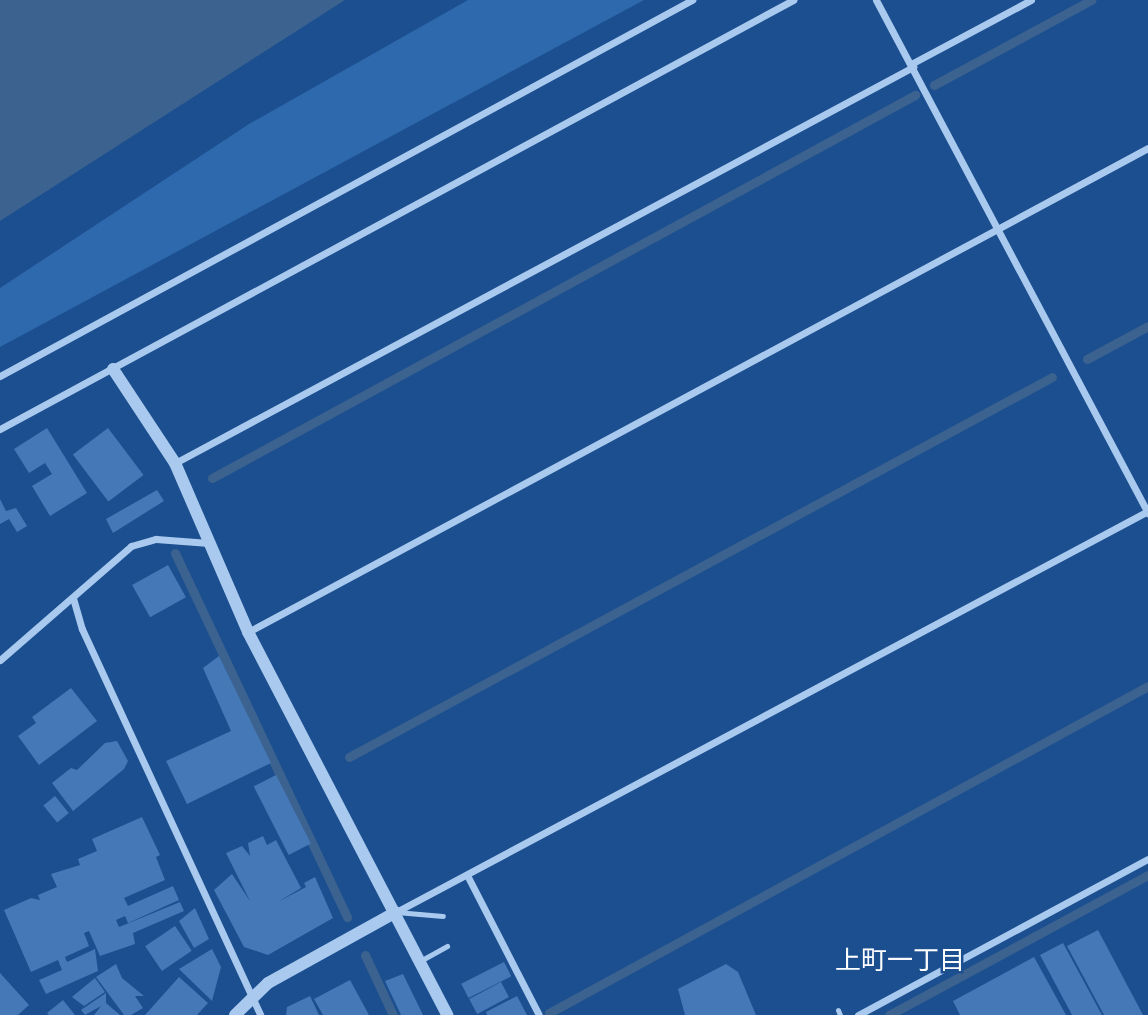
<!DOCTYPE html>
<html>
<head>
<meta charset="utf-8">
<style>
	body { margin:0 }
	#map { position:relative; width:1148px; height:1015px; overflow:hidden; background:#1b4f8f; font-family:Jost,"Noto Sans JP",sans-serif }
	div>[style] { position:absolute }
	.green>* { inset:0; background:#2e69ad }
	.water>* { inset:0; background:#3c6290 }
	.stream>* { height:9px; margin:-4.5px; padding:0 4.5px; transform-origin:4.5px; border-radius:4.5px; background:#3c6290 }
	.building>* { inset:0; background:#4478b7; transform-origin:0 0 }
	.service>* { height:5px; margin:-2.5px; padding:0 2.5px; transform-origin:2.5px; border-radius:2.5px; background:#a9c9ee }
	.minor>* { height:7px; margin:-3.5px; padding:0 3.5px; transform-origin:3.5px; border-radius:3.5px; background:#a9c9ee }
	.tertiary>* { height:12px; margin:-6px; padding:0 6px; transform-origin:6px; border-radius:6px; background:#a9c9ee }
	span { translate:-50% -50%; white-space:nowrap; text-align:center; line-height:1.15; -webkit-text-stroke:5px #1b4f8f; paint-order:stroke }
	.neighbourhood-label { font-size:26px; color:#fff }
</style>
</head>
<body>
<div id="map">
	<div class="green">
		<div style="clip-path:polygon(468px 0,644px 0,0 347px,0 288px,249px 124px)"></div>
	</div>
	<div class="water">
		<div style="clip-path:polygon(0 0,345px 0,0 221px)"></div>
	</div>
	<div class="stream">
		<div style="left:934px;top:85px;width:179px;rotate:-28.4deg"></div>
		<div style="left:1087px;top:359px;width:69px;rotate:-28.4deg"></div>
		<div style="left:212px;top:478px;width:801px;rotate:-28.58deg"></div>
		<div style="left:175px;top:553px;width:403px;rotate:64.7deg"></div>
		<div style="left:349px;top:757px;width:799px;rotate:-28.39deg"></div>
		<div style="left:365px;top:955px;width:66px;rotate:65deg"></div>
		<div style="left:549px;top:1013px;width:682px;rotate:-28.63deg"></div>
		<div style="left:889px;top:1015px;width:294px;rotate:-28.4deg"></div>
	</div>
	<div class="building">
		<div style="clip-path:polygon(47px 428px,87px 493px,50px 516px,32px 486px,52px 474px,45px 463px,29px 473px,14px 449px)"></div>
		<div style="left:108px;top:428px;width:59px;height:44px;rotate:53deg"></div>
		<div style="clip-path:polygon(157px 490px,164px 501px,113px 533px,106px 519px)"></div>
		<div style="clip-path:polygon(0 499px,6px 511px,16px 508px,27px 526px,17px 532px,9px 519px,0 524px)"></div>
		<div style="left:168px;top:565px;width:37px;height:41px;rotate:61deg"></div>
		<div style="clip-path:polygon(219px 656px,271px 763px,187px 804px,166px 761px,231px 731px,203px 668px)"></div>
		<div style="clip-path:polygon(71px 688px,97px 721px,39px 765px,18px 736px,36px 723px,32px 717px)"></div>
		<div style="clip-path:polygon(117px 741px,128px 761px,124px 769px,73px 811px,52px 783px,71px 768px,77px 770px,105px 743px)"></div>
		<div style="left:276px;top:775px;width:77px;height:25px;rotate:63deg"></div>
		<div style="left:55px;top:796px;width:22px;height:15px;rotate:51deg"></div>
		<div style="clip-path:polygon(142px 817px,160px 855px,156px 857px,165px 880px,124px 898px,128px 906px,173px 886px,179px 900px,128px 923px,125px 916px,116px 920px,119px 927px,180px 902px,184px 911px,133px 933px,135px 944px,100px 956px,89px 931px,84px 933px,89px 946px,65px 957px,67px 962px,95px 949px,98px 971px,46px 994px,39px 980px,62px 970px,58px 960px,31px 972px,4px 910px,31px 898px,40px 900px,38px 895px,57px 887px,51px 874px,80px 865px,78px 859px,97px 851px,92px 839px)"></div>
		<div style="clip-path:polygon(263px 836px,267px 845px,276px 840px,301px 888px,278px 902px,306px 887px,304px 883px,315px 877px,333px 918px,268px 955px,244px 947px,214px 890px,232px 874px,250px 901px,226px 853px,242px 846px,250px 856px,248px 843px)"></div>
		<div style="clip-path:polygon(195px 908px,209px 939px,194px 948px,179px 921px)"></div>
		<div style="left:175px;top:926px;width:30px;height:36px;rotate:56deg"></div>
		<div style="clip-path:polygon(1098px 930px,1143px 1015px,1104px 1015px,1067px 946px)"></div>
		<div style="clip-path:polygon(1063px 943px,1102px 1015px,1072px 1015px,1040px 955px)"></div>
		<div style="clip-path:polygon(212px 949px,221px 967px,212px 1001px,179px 969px)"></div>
		<div style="clip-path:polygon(1034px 957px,1066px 1015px,960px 1015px,953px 1001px)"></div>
		<div style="left:504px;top:962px;width:16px;height:48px;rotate:63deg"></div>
		<div style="clip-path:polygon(116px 964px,122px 978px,144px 996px,135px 996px,143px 1008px,131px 1015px,124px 1015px,96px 977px)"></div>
		<div style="clip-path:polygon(726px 964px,738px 972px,756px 1015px,685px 1015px,678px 989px)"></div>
		<div style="clip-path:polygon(0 973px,29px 1005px,18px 1015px,0 1015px)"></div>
		<div style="clip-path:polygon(403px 974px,423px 1015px,401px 1015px,385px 981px)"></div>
		<div style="clip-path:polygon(179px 977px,208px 1003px,197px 1015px,145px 1015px)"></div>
		<div style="clip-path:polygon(95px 978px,105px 992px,84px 1006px,72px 997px,67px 1001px)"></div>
		<div style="clip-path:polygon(350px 980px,369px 1015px,323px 1015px,314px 999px)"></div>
		<div style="left:501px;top:982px;width:17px;height:36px;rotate:62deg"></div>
		<div style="clip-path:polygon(106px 993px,106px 1003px,120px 1015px,94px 1015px,101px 1006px,85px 1015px,81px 1010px)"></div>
		<div style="clip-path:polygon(310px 996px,319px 1015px,286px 1015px,287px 1007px)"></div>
		<div style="clip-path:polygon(517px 996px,527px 1015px,487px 1015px,486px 1012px)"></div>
		<div style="clip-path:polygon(63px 1000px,75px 1015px,49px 1015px,47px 1013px)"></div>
	</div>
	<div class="service">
		<div style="left:396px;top:912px;width:47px;rotate:4.9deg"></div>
		<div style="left:420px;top:961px;width:31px;rotate:-29deg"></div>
		<div style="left:838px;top:1010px;width:5px;rotate:68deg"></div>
	</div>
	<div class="minor">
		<div style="left:876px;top:0;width:581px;rotate:62.07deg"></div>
		<div style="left:911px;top:64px;width:136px;rotate:-28.1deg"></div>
		<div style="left:0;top:376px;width:788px;rotate:-28.52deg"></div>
		<div style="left:0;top:429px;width:902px;rotate:-28.41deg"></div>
		<div style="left:175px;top:463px;width:838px;rotate:-28.22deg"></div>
		<div style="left:73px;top:598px;width:32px;rotate:74deg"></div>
		<div style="left:82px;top:629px;width:425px;rotate:65.2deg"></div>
		<div style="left:248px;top:632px;width:1022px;rotate:-28.27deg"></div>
		<div style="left:0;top:660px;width:174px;rotate:-41deg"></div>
		<div style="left:131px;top:546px;width:26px;rotate:-16deg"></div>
		<div style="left:156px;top:539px;width:53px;rotate:4.3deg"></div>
		<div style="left:467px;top:875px;width:157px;rotate:62.8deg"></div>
		<div style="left:396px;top:912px;width:852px;rotate:-28.07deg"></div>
		<div style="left:858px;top:1015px;width:329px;rotate:-28.3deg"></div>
	</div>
	<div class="tertiary">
		<div style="left:113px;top:369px;width:113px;rotate:56.6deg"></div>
		<div style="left:175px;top:463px;width:184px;rotate:66.6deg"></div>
		<div style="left:248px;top:632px;width:432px;rotate:62.5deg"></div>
		<div style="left:235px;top:1015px;width:46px;rotate:-44.1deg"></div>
		<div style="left:268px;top:983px;width:146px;rotate:-29deg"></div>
	</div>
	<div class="neighbourhood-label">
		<span style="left:900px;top:961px">上町一丁目</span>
	</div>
</div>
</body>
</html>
